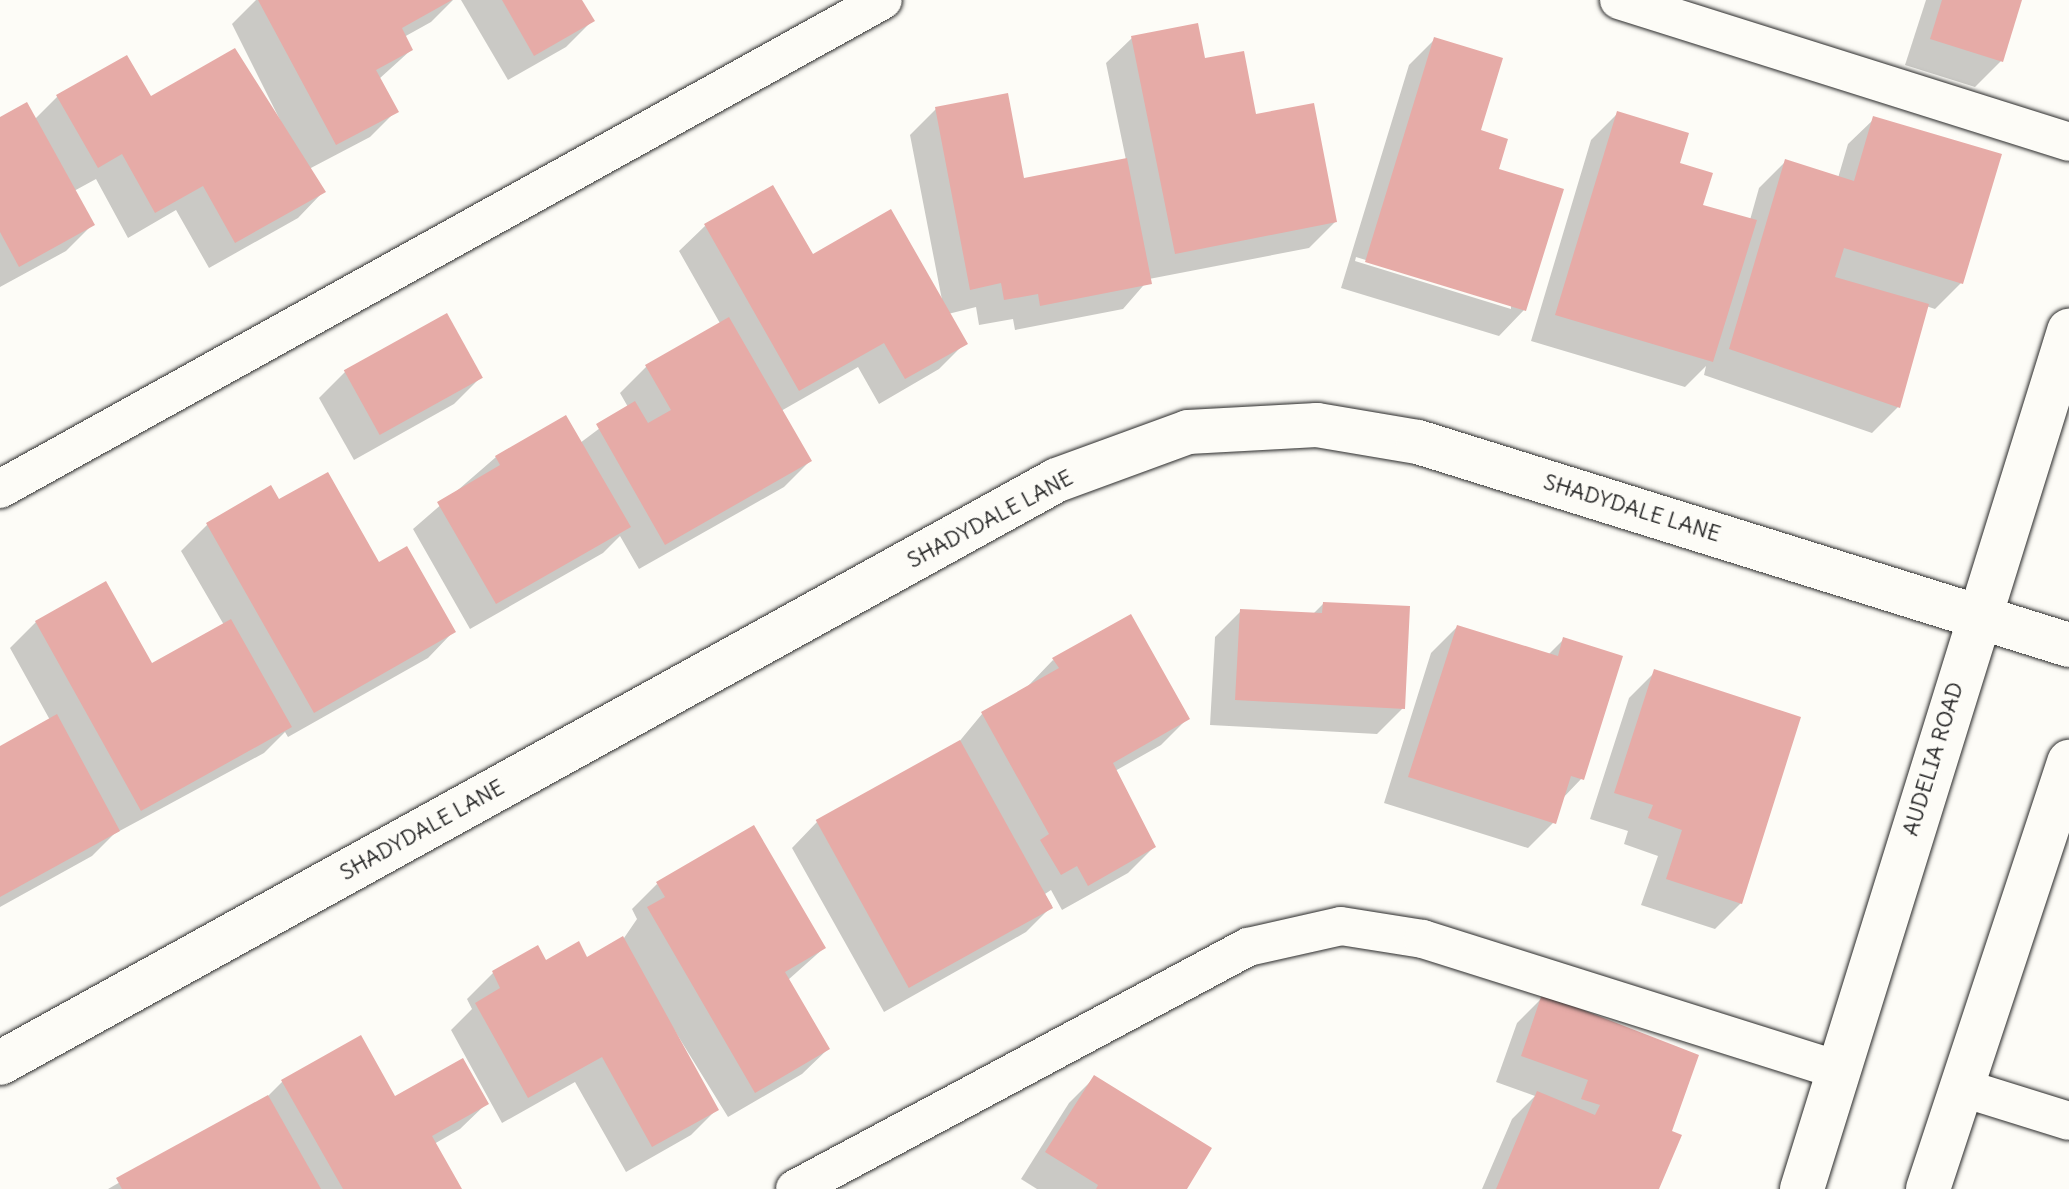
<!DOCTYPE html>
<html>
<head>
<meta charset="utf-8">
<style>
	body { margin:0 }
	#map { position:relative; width:2069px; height:1189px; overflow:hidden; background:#fdfcf7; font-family:Delius,sans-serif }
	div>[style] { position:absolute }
	.shadow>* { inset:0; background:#0003 }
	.building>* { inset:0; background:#e6aba7; transform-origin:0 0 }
	.roads { filter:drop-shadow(0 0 2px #2b2b2b) drop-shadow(0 0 2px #2b2b2b) }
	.lane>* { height:38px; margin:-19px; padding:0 19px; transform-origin:19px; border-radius:19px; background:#fdfcf7 }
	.street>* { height:44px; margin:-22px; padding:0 22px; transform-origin:22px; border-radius:22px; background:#fdfcf7 }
	.secondary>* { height:44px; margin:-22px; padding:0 22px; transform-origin:22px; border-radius:22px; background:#fdfcf7 }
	span { translate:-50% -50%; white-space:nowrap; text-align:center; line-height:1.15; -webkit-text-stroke:8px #fdfcf7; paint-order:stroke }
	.street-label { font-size:22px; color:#2b2b2b }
</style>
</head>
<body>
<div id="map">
	<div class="shadow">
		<div style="clip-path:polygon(256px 0,453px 0,431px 22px,404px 37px,411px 50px,379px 79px,396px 111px,370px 137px,309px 169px,323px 192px,298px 218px,209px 268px,176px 210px,128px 238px,96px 179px,74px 191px,92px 225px,66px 251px,0 287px,0 119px,34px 120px,57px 97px,150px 99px,286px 132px,232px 24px)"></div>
		<div style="clip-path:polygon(461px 0,580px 0,592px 21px,566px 47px,508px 80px)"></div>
		<div style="clip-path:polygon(1926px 0,2020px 0,2001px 61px,1975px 87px,1905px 65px)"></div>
		<div style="clip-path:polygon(1132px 38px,1204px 61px,1255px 116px,1335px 222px,1309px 248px,1149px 279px,1123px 309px,1015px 330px,1013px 319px,979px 325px,976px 307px,948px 314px,965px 343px,939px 369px,879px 404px,858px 367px,781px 411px,810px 461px,784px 487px,639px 569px,620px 536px,603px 553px,470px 629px,413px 529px,496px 457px,580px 443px,628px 407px,620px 393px,646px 367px,721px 325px,679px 251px,705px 226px,942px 300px,910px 135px,936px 109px,1022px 180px,1126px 160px,1106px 63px)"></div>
		<div style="clip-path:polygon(evenodd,1435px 39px,1497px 171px,1524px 310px,1499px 336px,1341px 288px,1409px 65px,1435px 39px,1356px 257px,1511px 305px,1511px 309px,1355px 261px,1356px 257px)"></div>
		<div style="clip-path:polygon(1617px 114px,1677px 164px,1700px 206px,1750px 220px,1759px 188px,1785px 162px,1838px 178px,1848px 144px,1874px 119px,1961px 283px,1935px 309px,1926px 306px,1898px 407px,1872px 433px,1704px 375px,1706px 366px,1685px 387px,1531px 341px,1591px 140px)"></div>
		<div style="clip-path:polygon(446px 315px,480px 378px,454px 404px,354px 460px,319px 398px,345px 372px)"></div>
		<div style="clip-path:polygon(270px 488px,278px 502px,379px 565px,453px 632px,428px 658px,288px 737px,285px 732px,264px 753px,114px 834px,92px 856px,0 907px,0 748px,50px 720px,10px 648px,36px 622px,151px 666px,224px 625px,181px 551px,207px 525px)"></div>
		<div style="clip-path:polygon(1323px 604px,1403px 708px,1377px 734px,1210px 725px,1215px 637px,1241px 611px,1313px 614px)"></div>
		<div style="clip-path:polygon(1457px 627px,1548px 655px,1564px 639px,1582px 778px,1562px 799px,1554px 822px,1528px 848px,1384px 803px,1431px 653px)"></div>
		<div style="clip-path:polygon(1053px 660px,1187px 719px,1161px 745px,1115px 771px,1154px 847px,1128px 873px,1062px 910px,1051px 890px,1045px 894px,1052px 906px,1026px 932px,884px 1012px,792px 848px,817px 822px,958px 743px,982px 714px,1028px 686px)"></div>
		<div style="clip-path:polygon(1655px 672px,1741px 903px,1715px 929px,1641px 905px,1658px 856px,1624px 844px,1628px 831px,1590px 819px,1629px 698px)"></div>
		<div style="clip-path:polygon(657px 884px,824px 948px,788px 980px,828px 1049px,802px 1074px,728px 1117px,657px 1002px,717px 1109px,691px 1135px,626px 1172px,575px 1082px,502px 1123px,451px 1030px,472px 1009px,467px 999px,493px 973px,586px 960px,624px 938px,637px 919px,632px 909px)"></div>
		<div style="clip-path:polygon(1543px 997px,1669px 1132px,1657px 1189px,1482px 1189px,1512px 1119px,1535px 1096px,1496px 1082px,1517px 1023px)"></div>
		<div style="clip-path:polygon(1095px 1077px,1184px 1189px,1037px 1189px,1021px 1179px,1069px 1103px)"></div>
		<div style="clip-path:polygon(283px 1081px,394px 1099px,486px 1104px,460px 1129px,434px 1144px,459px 1189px,108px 1189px,265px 1099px)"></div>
	</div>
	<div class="building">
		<div style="clip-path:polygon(258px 0,452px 0,402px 28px,413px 50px,376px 70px,399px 112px,336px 145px)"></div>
		<div style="clip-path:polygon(502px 0,582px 0,595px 21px,534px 56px)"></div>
		<div style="clip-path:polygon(1942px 0,2022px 0,2003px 62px,1930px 39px)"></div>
		<div style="clip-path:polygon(1198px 23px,1205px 58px,1244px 51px,1256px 114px,1314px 103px,1337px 222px,1175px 254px,1131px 36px)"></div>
		<div style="clip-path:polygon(1434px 37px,1503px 58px,1481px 130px,1508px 139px,1499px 169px,1564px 189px,1526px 311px,1365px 262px)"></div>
		<div style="clip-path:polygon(235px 48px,326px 192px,235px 243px,203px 186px,155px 213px,122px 154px,98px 168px,56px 95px,127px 55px,151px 96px)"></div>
		<div style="clip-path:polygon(1008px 93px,1024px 178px,1127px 158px,1152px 284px,1040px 306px,1038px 294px,1004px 300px,1001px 283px,970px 290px,935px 107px)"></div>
		<div style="clip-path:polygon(27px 102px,95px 225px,19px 267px,0 232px,0 117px)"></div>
		<div style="clip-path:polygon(1617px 111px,1689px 133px,1680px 163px,1713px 173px,1703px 205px,1757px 220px,1713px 362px,1555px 315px)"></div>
		<div style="clip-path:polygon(1873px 116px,2002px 154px,1963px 284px,1844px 248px,1835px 277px,1929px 304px,1900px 408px,1729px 349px,1785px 159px,1854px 181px)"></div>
		<div style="clip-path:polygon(773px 185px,813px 254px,891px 209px,968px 344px,905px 379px,884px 343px,799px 391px,704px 224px)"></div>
		<div style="left:447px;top:313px;width:74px;height:118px;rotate:61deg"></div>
		<div style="clip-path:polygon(729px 317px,812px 461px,665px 545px,596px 424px,635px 401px,648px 423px,671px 410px,645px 365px)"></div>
		<div style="clip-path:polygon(566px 415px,631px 527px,496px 604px,437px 502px,500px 465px,495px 456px)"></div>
		<div style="clip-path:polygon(328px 472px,379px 562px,407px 546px,456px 632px,314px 713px,206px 523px,271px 485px,279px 499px)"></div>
		<div style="clip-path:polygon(106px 581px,152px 663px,231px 619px,292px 727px,141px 811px,35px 621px)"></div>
		<div style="clip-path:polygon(1323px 602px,1410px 606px,1405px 709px,1235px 700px,1240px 609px,1322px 613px)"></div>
		<div style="clip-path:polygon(1131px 614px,1190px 719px,1113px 763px,1156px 847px,1088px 886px,1077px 866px,1061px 875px,1040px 840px,1049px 834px,981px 712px,1059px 668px,1052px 658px)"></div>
		<div style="clip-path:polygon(1457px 625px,1558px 656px,1563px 637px,1623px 656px,1584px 780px,1571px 776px,1556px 824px,1408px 777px)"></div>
		<div style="clip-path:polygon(1654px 669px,1801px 717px,1742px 904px,1666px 879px,1682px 830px,1648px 818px,1653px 805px,1614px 793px)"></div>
		<div style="clip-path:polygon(57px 714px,120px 831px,0 897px,0 746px)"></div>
		<div style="left:960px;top:740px;width:192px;height:165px;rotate:61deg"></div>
		<div style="clip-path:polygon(754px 825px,826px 948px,785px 972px,830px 1049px,755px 1093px,647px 907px,665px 897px,656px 882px)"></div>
		<div style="clip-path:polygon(623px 936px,719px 1110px,652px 1147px,602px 1057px,528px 1098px,475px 1003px,500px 988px,492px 971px,538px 945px,546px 960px,579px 941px,587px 957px)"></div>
		<div style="clip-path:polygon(1542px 994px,1699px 1055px,1672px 1131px,1682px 1135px,1659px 1189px,1496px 1189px,1537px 1091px,1595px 1115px,1600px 1105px,1581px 1099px,1588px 1080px,1521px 1056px)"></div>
		<div style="clip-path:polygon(361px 1035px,395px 1096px,463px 1058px,489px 1104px,432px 1136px,462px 1189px,343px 1189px,281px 1080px)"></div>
		<div style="clip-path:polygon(1094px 1075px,1212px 1148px,1187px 1189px,1096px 1189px,1098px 1185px,1045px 1152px)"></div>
		<div style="clip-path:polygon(268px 1095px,321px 1189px,122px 1189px,116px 1178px)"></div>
	</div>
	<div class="roads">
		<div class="lane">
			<div style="left:1619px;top:0;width:472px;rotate:17.5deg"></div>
			<div style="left:0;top:489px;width:1009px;rotate:-28.98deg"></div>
			<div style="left:1960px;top:1087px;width:114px;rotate:17.3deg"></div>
			<div style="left:795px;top:1189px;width:514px;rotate:-28.11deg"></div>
			<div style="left:1248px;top:947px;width:95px;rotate:-12.7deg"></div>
			<div style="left:1341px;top:926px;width:83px;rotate:9deg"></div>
			<div style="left:1423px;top:939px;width:435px;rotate:17.5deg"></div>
		</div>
		<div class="street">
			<div style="left:0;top:1063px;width:1207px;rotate:-28.88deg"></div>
			<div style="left:1057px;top:480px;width:140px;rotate:-20.1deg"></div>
			<div style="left:1188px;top:432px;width:129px;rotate:-3.1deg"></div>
			<div style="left:1317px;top:425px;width:102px;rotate:9.6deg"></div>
			<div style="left:1418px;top:442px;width:682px;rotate:17.32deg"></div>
		</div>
		<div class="secondary">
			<div style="left:1802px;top:1189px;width:899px;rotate:-72.71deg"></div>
			<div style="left:1928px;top:1189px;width:450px;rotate:-71.7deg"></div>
		</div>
	</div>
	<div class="street-label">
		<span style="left:1632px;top:508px;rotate:17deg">SHADYDALE LANE</span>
		<span style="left:990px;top:519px;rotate:-28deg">SHADYDALE LANE</span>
		<span style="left:1933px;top:759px;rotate:-73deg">AUDELIA ROAD</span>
		<span style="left:422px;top:830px;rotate:-29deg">SHADYDALE LANE</span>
	</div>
</div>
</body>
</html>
